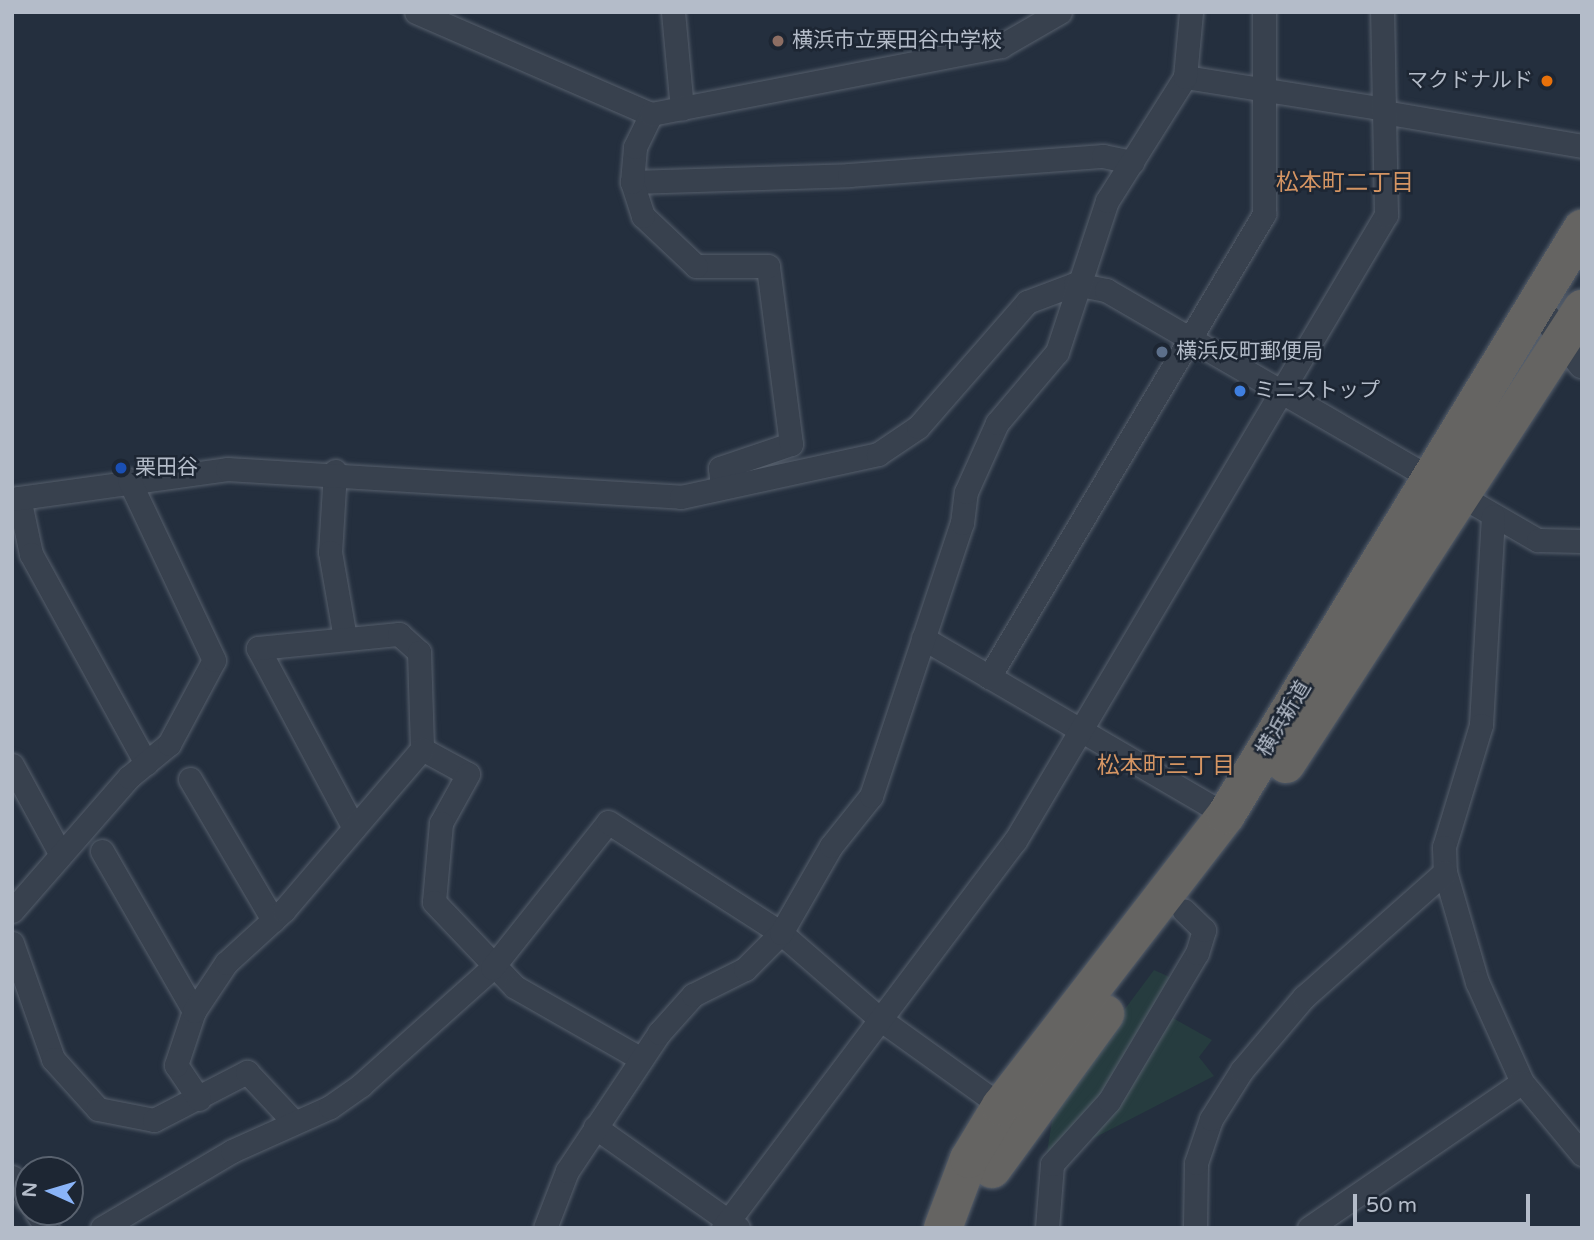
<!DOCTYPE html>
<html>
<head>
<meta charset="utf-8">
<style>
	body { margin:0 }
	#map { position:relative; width:1594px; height:1240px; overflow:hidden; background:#242f3e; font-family:"Varela Round","Noto Sans JP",sans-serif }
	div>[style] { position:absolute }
	.green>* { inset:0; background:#263c3f }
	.roads { filter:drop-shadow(0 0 2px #565f6c) drop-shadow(0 0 2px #565f6c) }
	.minor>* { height:23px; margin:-11.5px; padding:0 11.5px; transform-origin:11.5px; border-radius:11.5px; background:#38414e }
	.tertiary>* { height:28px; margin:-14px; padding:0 14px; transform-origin:14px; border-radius:14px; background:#38414e }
	.trunk>* { height:38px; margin:-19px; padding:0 19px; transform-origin:19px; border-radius:19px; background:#656462 }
	.dots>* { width:19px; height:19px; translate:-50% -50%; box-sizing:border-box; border:4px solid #1d2633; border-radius:50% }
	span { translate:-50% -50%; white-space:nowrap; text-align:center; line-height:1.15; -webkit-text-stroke:5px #1d2633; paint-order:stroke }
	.poi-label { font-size:21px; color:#b4bcc9 }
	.left { translate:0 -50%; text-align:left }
	.right { translate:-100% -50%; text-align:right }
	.street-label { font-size:21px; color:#b4bcc9 }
	.neighbourhood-label { font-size:23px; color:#d59563 }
	.frame { position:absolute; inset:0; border:14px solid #b4bcc9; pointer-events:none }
	.north { position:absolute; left:14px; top:1156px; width:70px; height:70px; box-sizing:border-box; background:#1d2633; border:2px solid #59626f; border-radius:50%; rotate:274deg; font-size:19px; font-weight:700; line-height:28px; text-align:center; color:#b4bcc9 }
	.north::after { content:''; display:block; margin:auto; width:24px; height:32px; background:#8ab4f8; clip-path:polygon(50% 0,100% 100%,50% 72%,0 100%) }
	.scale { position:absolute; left:1353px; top:1194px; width:177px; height:32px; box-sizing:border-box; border:4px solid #b4bcc9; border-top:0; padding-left:9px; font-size:21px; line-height:24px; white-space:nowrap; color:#b4bcc9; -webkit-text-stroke:5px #1d2633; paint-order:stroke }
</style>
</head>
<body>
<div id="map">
	<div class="green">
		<div style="clip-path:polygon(1154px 970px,1172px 978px,1155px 1008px,1212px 1040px,1199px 1057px,1214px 1076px,1094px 1138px,1047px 1152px,1055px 1103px)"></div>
	</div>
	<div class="roads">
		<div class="minor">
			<div style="left:416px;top:12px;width:256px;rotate:23.5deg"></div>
			<div style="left:673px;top:12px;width:97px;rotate:84.7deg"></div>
			<div style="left:1185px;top:77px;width:202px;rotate:9.1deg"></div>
			<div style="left:1384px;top:112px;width:201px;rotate:9.7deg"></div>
			<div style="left:632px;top:182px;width:217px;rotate:-1.8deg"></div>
			<div style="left:849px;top:175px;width:255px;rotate:-4.3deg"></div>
			<div style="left:1103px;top:156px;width:30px;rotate:12deg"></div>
			<div style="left:335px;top:471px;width:81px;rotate:93.5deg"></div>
			<div style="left:330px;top:552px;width:87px;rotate:80.1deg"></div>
			<div style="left:722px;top:487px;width:19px;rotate:-96deg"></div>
			<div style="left:720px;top:468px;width:75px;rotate:-18.7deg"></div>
			<div style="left:791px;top:444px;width:179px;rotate:-97.4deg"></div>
			<div style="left:768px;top:266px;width:72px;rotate:180deg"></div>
			<div style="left:696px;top:266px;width:73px;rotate:-136.7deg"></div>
			<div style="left:643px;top:216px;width:36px;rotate:-108deg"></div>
			<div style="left:632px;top:182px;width:35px;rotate:-85deg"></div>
			<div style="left:635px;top:147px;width:37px;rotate:-64deg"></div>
			<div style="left:651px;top:114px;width:357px;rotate:-11deg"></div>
			<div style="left:1001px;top:46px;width:68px;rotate:-30deg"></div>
			<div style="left:19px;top:498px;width:57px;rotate:77.9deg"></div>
			<div style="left:31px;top:554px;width:239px;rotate:61.2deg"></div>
			<div style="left:12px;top:499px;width:217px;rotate:-7.9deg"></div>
			<div style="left:227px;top:469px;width:455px;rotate:3.5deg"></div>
			<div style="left:681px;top:497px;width:202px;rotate:-12.3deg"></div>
			<div style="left:878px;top:454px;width:48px;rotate:-34deg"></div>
			<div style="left:918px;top:427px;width:166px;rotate:-48.9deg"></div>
			<div style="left:1027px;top:302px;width:51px;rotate:-20.6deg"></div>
			<div style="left:1075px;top:284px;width:32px;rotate:11deg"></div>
			<div style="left:1106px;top:290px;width:499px;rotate:30.1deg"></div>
			<div style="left:1538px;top:540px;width:44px;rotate:1.3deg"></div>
			<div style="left:1493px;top:516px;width:209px;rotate:93.3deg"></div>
			<div style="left:1481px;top:725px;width:127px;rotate:106.9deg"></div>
			<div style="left:1444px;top:847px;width:25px;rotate:88deg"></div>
			<div style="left:1445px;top:872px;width:115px;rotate:73.8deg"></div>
			<div style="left:1477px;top:982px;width:110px;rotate:65.8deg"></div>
			<div style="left:1522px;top:1082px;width:94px;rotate:50.2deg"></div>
			<div style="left:923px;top:638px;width:351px;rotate:30.3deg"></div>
			<div style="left:989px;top:677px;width:539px;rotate:-59.29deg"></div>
			<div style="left:1264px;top:214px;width:202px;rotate:-90deg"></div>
			<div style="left:12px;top:765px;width:102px;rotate:61.4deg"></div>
			<div style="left:190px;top:779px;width:164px;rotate:59.5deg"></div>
			<div style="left:354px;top:828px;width:204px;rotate:-118.1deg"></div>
			<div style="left:258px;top:648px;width:142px;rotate:-5.7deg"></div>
			<div style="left:399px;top:634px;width:27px;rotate:42deg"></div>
			<div style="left:419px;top:652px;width:97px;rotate:88.2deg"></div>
			<div style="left:422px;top:749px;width:52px;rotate:28.5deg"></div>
			<div style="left:468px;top:774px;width:56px;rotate:118.9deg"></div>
			<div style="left:441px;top:823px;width:79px;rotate:95.1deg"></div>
			<div style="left:434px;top:902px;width:117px;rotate:46.4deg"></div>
			<div style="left:515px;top:987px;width:145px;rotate:29.7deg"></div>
			<div style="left:102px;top:851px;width:185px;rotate:60.1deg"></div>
			<div style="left:12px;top:911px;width:178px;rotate:-48.9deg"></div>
			<div style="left:129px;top:777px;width:52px;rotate:-39.5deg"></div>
			<div style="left:169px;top:744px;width:95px;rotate:-61.8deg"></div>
			<div style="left:214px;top:660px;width:199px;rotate:-115.3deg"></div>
			<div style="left:12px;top:943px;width:123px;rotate:70.5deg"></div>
			<div style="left:53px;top:1059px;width:67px;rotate:48deg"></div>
			<div style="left:98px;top:1109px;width:57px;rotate:11.1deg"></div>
			<div style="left:154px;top:1120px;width:105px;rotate:-27.3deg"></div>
			<div style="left:247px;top:1072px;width:69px;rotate:46.8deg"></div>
			<div style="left:199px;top:1099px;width:41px;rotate:-124.1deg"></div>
			<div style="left:176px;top:1065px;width:57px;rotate:-71.6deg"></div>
			<div style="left:194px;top:1011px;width:58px;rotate:-56.3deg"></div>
			<div style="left:226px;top:963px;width:79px;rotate:-42.4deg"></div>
			<div style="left:284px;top:910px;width:212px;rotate:-49.4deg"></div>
			<div style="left:595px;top:1127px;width:175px;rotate:35.2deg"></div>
			<div style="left:12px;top:1177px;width:29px;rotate:56deg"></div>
			<div style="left:36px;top:1212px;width:19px;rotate:55deg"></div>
			<div style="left:102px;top:1228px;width:151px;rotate:-30.6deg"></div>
			<div style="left:232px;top:1151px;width:107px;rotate:-24.2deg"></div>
			<div style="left:330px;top:1107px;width:38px;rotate:-35deg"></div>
			<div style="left:361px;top:1085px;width:176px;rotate:-41.8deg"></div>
			<div style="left:492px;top:968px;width:186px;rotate:-51.5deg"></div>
			<div style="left:608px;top:822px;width:206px;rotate:32.7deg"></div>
			<div style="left:781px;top:933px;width:131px;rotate:41deg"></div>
			<div style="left:880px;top:1019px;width:149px;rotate:35.7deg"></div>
			<div style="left:545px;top:1228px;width:61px;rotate:-68.9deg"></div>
			<div style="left:567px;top:1171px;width:166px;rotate:-56.3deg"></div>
			<div style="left:659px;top:1033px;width:51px;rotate:-48.2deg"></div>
			<div style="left:693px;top:995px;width:58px;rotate:-26.6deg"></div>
			<div style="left:745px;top:969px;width:51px;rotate:-45deg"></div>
			<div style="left:781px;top:933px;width:100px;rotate:-60.1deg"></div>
			<div style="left:831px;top:846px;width:64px;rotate:-51.3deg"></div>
			<div style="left:871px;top:796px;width:288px;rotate:-71.6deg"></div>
			<div style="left:962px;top:523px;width:31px;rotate:-83deg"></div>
			<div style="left:966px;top:492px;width:76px;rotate:-65.8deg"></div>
			<div style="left:997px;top:423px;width:93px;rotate:-49.8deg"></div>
			<div style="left:1057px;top:352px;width:159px;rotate:-71.7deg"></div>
			<div style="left:1107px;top:201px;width:146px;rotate:-57.8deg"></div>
			<div style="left:1185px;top:77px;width:65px;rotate:-84.7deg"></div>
			<div style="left:723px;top:1228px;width:485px;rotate:-53deg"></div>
			<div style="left:1015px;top:841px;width:728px;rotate:-59.35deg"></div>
			<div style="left:1386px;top:215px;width:203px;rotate:-91.1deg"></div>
			<div style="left:1047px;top:1228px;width:64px;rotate:-85.5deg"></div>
			<div style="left:1052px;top:1164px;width:85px;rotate:-47.9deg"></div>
			<div style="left:1109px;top:1101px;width:172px;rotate:-59.3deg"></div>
			<div style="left:1197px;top:953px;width:24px;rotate:-73deg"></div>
			<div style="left:1204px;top:930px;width:28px;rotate:-136deg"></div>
			<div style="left:1195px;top:1228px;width:65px;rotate:-89.1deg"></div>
			<div style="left:1196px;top:1163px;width:46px;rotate:-71.2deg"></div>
			<div style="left:1211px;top:1119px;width:58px;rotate:-57.7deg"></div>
			<div style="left:1242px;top:1070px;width:96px;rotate:-49.7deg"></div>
			<div style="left:1304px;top:997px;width:188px;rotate:-41.6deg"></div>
			<div style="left:1309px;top:1228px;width:258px;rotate:-34.4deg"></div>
		</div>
		<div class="tertiary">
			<div style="left:1539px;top:308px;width:71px;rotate:52.5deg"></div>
		</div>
		<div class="trunk">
			<div style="left:1286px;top:764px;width:543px;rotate:-56.95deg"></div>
			<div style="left:992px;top:1169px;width:192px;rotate:-53.9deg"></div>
			<div style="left:943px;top:1228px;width:74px;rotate:-69.4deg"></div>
			<div style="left:969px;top:1159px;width:62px;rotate:-58.9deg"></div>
			<div style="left:1001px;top:1106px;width:368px;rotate:-52.3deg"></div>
			<div style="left:1226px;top:815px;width:686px;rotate:-58.72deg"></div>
		</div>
	</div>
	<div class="dots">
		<div style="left:778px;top:41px;background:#8d6e63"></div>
		<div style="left:1547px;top:81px;background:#e8710a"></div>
		<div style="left:1162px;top:352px;background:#5c6f8a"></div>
		<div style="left:1240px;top:391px;background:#3f7fe0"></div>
		<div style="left:121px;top:468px;background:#1a4fb4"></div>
	</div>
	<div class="poi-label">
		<span class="left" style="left:792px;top:41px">横浜市立栗田谷中学校</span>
		<span class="right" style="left:1533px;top:81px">マクドナルド</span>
		<span class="left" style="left:1176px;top:352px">横浜反町郵便局</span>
		<span class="left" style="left:1254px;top:391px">ミニストップ</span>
		<span class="left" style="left:135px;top:468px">栗田谷</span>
	</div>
	<div class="street-label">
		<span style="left:1284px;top:719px;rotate:-59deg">横浜新道</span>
	</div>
	<div class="neighbourhood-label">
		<span style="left:1345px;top:183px">松本町二丁目</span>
		<span style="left:1166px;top:766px">松本町三丁目</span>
	</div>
	<div class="frame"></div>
	<div class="north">N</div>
	<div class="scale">50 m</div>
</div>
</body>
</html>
